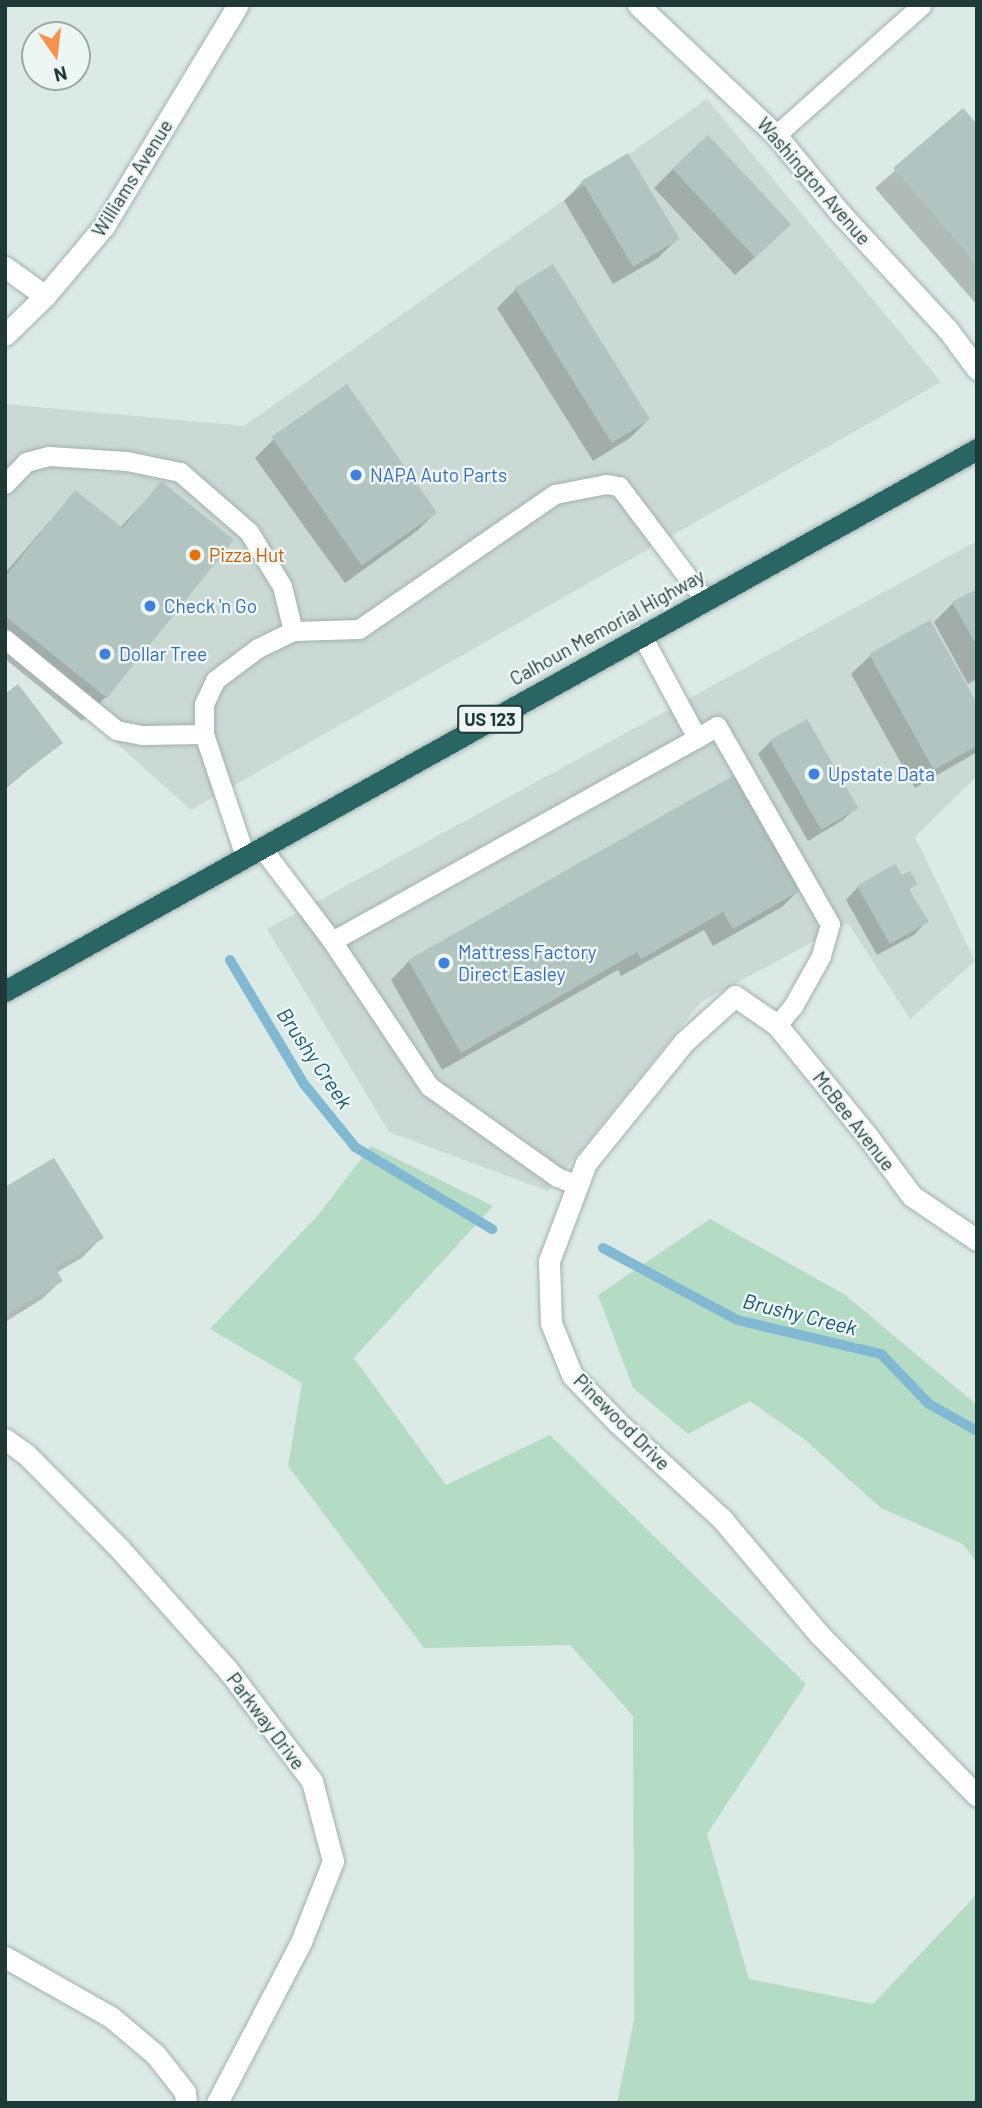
<!DOCTYPE html>
<html>
<head>
<meta charset="utf-8">
<style>
	body { margin:0 }
	#map { position:relative; width:982px; height:2108px; overflow:hidden; background:#dceae6; font-family:Barlow,sans-serif }
	div>[style] { position:absolute }
	.built>* { inset:0; background:#cbd9d5 }
	.green>* { inset:0; background:#b4dcc5 }
	.shadow>* { inset:0; background:#0003 }
	.stream>* { height:10px; margin:-5px; padding:0 5px; transform-origin:5px; border-radius:5px; background:#81b9d2 }
	.building>* { inset:0; background:#b2c4bf; transform-origin:0 0 }
	.roads { filter:drop-shadow(0 0 2px #9fb1ae) drop-shadow(0 0 2px #9fb1ae) }
	.lane>* { height:19px; margin:-9.5px; padding:0 9.5px; transform-origin:9.5px; border-radius:9.5px; background:#fff }
	.street>* { height:21px; margin:-10.5px; padding:0 10.5px; transform-origin:10.5px; border-radius:10.5px; background:#fff }
	.highway>* { height:21px; margin:-10.5px; padding:0 10.5px; transform-origin:10.5px; border-radius:10.5px; background:#296663 }
	.dots>* { width:19px; height:19px; translate:-50% -50%; box-sizing:border-box; border:4px solid #edf6f3; border-radius:50% }
	span { translate:-50% -50%; white-space:nowrap; text-align:center; line-height:1.15; -webkit-text-stroke:5px #edf6f3; paint-order:stroke }
	.shield-label span { padding:2px 5px; background:#edf6f3; border:2px solid; border-radius:5px; -webkit-text-stroke-width:0 }
	.shield-label { font-size:18px; color:#1e3936; font-weight:700 }
	.street-label { font-size:19px; color:#1e3936 }
	.shop-label { font-size:19px; color:#366cbe }
	.left { translate:0 -50%; text-align:left }
	.food-label { font-size:19px; color:#c56008 }
	.water-label { font-size:21px; color:#165777; font-style:italic }
	.frame { position:absolute; inset:0; border:7px solid #1e3936; pointer-events:none }
	.north { position:absolute; left:21px; top:21px; width:70px; height:70px; box-sizing:border-box; background:#edf6f3; border:2px solid #9aaaa7; border-radius:50%; rotate:166deg; font-size:19px; font-weight:700; line-height:28px; text-align:center; color:#1e3936 }
	.north::after { content:''; display:block; margin:auto; width:24px; height:32px; background:#f8914c; clip-path:polygon(50% 0,100% 100%,50% 72%,0 100%) }
</style>
</head>
<body>
<div id="map">
	<div class="built">
		<div style="clip-path:polygon(707px 99px,941px 382px,191px 810px,5px 643px,5px 404px,244px 426px)"></div>
		<div style="clip-path:polygon(977px 541px,977px 776px,915px 837px,975px 961px,910px 1019px,848px 923px,701px 1002px,548px 1191px,389px 1132px,267px 929px)"></div>
	</div>
	<div class="green">
		<div style="clip-path:polygon(371px 1146px,493px 1206px,354px 1358px,446px 1485px,550px 1435px,806px 1684px,707px 1834px,749px 1979px,873px 2004px,977px 1894px,977px 2103px,617px 2103px,634px 2020px,633px 1716px,570px 1645px,424px 1648px,288px 1466px,302px 1383px,210px 1329px,319px 1214px)"></div>
		<div style="clip-path:polygon(710px 1219px,844px 1294px,977px 1405px,977px 1563px,963px 1544px,881px 1508px,804px 1439px,750px 1401px,688px 1434px,633px 1388px,598px 1295px)"></div>
	</div>
	<div class="shadow">
		<div style="clip-path:polygon(963px 111px,977px 127px,977px 305px,875px 188px)"></div>
		<div style="clip-path:polygon(673px 169px,770px 244px,735px 275px,654px 188px)"></div>
		<div style="clip-path:polygon(582px 182px,677px 239px,658px 258px,613px 284px,564px 201px)"></div>
		<div style="clip-path:polygon(516px 289px,649px 419px,630px 438px,593px 461px,497px 308px)"></div>
		<div style="clip-path:polygon(274px 439px,436px 512px,417px 531px,345px 583px,255px 458px)"></div>
		<div style="clip-path:polygon(161px 484px,106px 697px,82px 721px,5px 659px,5px 573px,75px 492px,120px 528px)"></div>
		<div style="clip-path:polygon(977px 591px,977px 679px,968px 684px,934px 622px,953px 603px)"></div>
		<div style="clip-path:polygon(870px 656px,977px 707px,977px 752px,915px 788px,851px 674px)"></div>
		<div style="clip-path:polygon(5px 696px,61px 743px,5px 789px)"></div>
		<div style="clip-path:polygon(771px 741px,856px 808px,843px 820px,808px 841px,758px 754px)"></div>
		<div style="clip-path:polygon(901px 878px,916px 883px,908px 891px,926px 922px,914px 935px,877px 955px,846px 900px,858px 887px)"></div>
		<div style="clip-path:polygon(801px 888px,782px 907px,713px 946px,704px 930px,621px 976px,618px 970px,442px 1070px,391px 980px,409px 961px)"></div>
		<div style="clip-path:polygon(5px 1189px,101px 1238px,83px 1257px,56px 1273px,61px 1281px,42px 1299px,5px 1322px)"></div>
	</div>
	<div class="stream">
		<div style="left:230px;top:960px;width:144px;rotate:59.2deg"></div>
		<div style="left:304px;top:1084px;width:81px;rotate:51deg"></div>
		<div style="left:355px;top:1147px;width:160px;rotate:30.9deg"></div>
		<div style="left:603px;top:1248px;width:152px;rotate:28.2deg"></div>
		<div style="left:737px;top:1320px;width:148px;rotate:13.3deg"></div>
		<div style="left:881px;top:1354px;width:69px;rotate:46.2deg"></div>
		<div style="left:929px;top:1404px;width:55px;rotate:29.4deg"></div>
	</div>
	<div class="building">
		<div style="clip-path:polygon(963px 108px,977px 124px,977px 265px,893px 168px)"></div>
		<div style="left:708px;top:135px;width:122px;height:49px;rotate:47deg"></div>
		<div style="left:628px;top:153px;width:100px;height:54px;rotate:59deg"></div>
		<div style="left:553px;top:264px;width:183px;height:45px;rotate:58deg"></div>
		<div style="left:347px;top:384px;width:157px;height:92px;rotate:55deg"></div>
		<div style="clip-path:polygon(161px 481px,234px 540px,107px 698px,5px 616px,5px 577px,75px 490px,123px 528px)"></div>
		<div style="clip-path:polygon(977px 589px,977px 646px,952px 602px)"></div>
		<div style="clip-path:polygon(930px 620px,977px 703px,977px 746px,934px 770px,869px 654px)"></div>
		<div style="clip-path:polygon(18px 684px,63px 743px,5px 787px,5px 694px)"></div>
		<div style="left:807px;top:719px;width:103px;height:43px;rotate:60deg"></div>
		<div style="clip-path:polygon(738px 773px,803px 889px,733px 929px,723px 912px,641px 959px,637px 952px,461px 1053px,408px 960px)"></div>
		<div style="clip-path:polygon(895px 864px,902px 875px,910px 871px,918px 884px,909px 889px,929px 922px,890px 944px,857px 886px)"></div>
		<div style="clip-path:polygon(54px 1158px,104px 1238px,55px 1268px,63px 1281px,5px 1316px,5px 1187px)"></div>
	</div>
	<div class="roads">
		<div class="lane">
			<div style="left:776px;top:135px;width:195px;rotate:-41.7deg"></div>
			<div style="left:5px;top:484px;width:30px;rotate:-46deg"></div>
			<div style="left:26px;top:462px;width:24px;rotate:-15deg"></div>
			<div style="left:49px;top:456px;width:78px;rotate:3.7deg"></div>
			<div style="left:127px;top:461px;width:54px;rotate:11.7deg"></div>
			<div style="left:180px;top:472px;width:91px;rotate:41deg"></div>
			<div style="left:249px;top:532px;width:63px;rotate:58.6deg"></div>
			<div style="left:282px;top:586px;width:46px;rotate:76.3deg"></div>
			<div style="left:5px;top:639px;width:144px;rotate:39.3deg"></div>
			<div style="left:116px;top:730px;width:26px;rotate:11deg"></div>
			<div style="left:142px;top:735px;width:62px;rotate:-0.9deg"></div>
			<div style="left:697px;top:738px;width:23px;rotate:-31deg"></div>
			<div style="left:717px;top:726px;width:228px;rotate:60.3deg"></div>
			<div style="left:830px;top:924px;width:33px;rotate:106deg"></div>
			<div style="left:821px;top:956px;width:57px;rotate:119.2deg"></div>
			<div style="left:793px;top:1006px;width:25px;rotate:130deg"></div>
			<div style="left:261px;top:847px;width:118px;rotate:52.9deg"></div>
			<div style="left:332px;top:941px;width:418px;rotate:-29.1deg"></div>
			<div style="left:697px;top:738px;width:118px;rotate:-118.3deg"></div>
			<div style="left:245px;top:856px;width:129px;rotate:-108.6deg"></div>
			<div style="left:204px;top:734px;width:30px;rotate:-90deg"></div>
			<div style="left:204px;top:704px;width:26px;rotate:-65deg"></div>
			<div style="left:215px;top:680px;width:54px;rotate:-36.7deg"></div>
			<div style="left:258px;top:648px;width:39px;rotate:-26deg"></div>
			<div style="left:293px;top:631px;width:66px;rotate:-1.7deg"></div>
			<div style="left:359px;top:629px;width:238px;rotate:-34.6deg"></div>
			<div style="left:555px;top:494px;width:52px;rotate:-11.1deg"></div>
			<div style="left:606px;top:484px;width:13px;rotate:9deg"></div>
			<div style="left:619px;top:486px;width:141px;rotate:53deg"></div>
			<div style="left:332px;top:941px;width:174px;rotate:56.2deg"></div>
			<div style="left:429px;top:1086px;width:157px;rotate:35.4deg"></div>
			<div style="left:557px;top:1177px;width:19px;rotate:21deg"></div>
		</div>
		<div class="street">
			<div style="left:638px;top:5px;width:190px;rotate:43.3deg"></div>
			<div style="left:776px;top:135px;width:102px;rotate:50.6deg"></div>
			<div style="left:841px;top:214px;width:158px;rotate:47.3deg"></div>
			<div style="left:948px;top:330px;width:49px;rotate:53.4deg"></div>
			<div style="left:5px;top:267px;width:49px;rotate:35.9deg"></div>
			<div style="left:5px;top:335px;width:56px;rotate:-44.3deg"></div>
			<div style="left:45px;top:296px;width:92px;rotate:-49.9deg"></div>
			<div style="left:104px;top:226px;width:258px;rotate:-58.8deg"></div>
			<div style="left:977px;top:1240px;width:78px;rotate:-145.9deg"></div>
			<div style="left:912px;top:1196px;width:72px;rotate:-126.6deg"></div>
			<div style="left:869px;top:1138px;width:146px;rotate:-129.2deg"></div>
			<div style="left:777px;top:1025px;width:51px;rotate:-145.4deg"></div>
			<div style="left:735px;top:996px;width:69px;rotate:138deg"></div>
			<div style="left:684px;top:1042px;width:156px;rotate:129deg"></div>
			<div style="left:586px;top:1163px;width:105px;rotate:110.7deg"></div>
			<div style="left:549px;top:1261px;width:62px;rotate:88.2deg"></div>
			<div style="left:551px;top:1323px;width:56px;rotate:68deg"></div>
			<div style="left:572px;top:1375px;width:66px;rotate:46.2deg"></div>
			<div style="left:618px;top:1423px;width:142px;rotate:42.7deg"></div>
			<div style="left:722px;top:1519px;width:150px;rotate:49.9deg"></div>
			<div style="left:819px;top:1634px;width:226px;rotate:45.7deg"></div>
			<div style="left:5px;top:1439px;width:26px;rotate:36deg"></div>
			<div style="left:26px;top:1454px;width:134px;rotate:45.3deg"></div>
			<div style="left:120px;top:1549px;width:161px;rotate:48.3deg"></div>
			<div style="left:227px;top:1669px;width:141px;rotate:52.8deg"></div>
			<div style="left:312px;top:1781px;width:83px;rotate:75.3deg"></div>
			<div style="left:333px;top:1861px;width:87px;rotate:111.6deg"></div>
			<div style="left:301px;top:1942px;width:182px;rotate:117.6deg"></div>
			<div style="left:5px;top:1957px;width:122px;rotate:29.5deg"></div>
			<div style="left:111px;top:2017px;width:57px;rotate:40.1deg"></div>
			<div style="left:155px;top:2054px;width:48px;rotate:51.7deg"></div>
			<div style="left:185px;top:2092px;width:11px;rotate:85deg"></div>
		</div>
		<div class="highway">
			<div style="left:5px;top:991px;width:1113px;rotate:-29.14deg"></div>
		</div>
	</div>
	<div class="dots">
		<div style="left:356px;top:475px;background:#3f7fe0"></div>
		<div style="left:195px;top:555px;background:#e8710a"></div>
		<div style="left:150px;top:606px;background:#3f7fe0"></div>
		<div style="left:105px;top:654px;background:#3f7fe0"></div>
		<div style="left:814px;top:774px;background:#3f7fe0"></div>
		<div style="left:444px;top:963px;background:#3f7fe0"></div>
	</div>
	<div class="shield-label">
		<span style="left:490px;top:719px">US 123</span>
	</div>
	<div class="street-label">
		<span style="left:132px;top:178px;rotate:-58deg">Williams Avenue</span>
		<span style="left:814px;top:181px;rotate:49deg">Washington Avenue</span>
		<span style="left:607px;top:627px;rotate:-29deg">Calhoun Memorial Highway</span>
		<span style="left:854px;top:1121px;rotate:52deg">McBee Avenue</span>
		<span style="left:622px;top:1422px;rotate:45deg">Pinewood Drive</span>
		<span style="left:266px;top:1721px;rotate:53deg">Parkway Drive</span>
	</div>
	<div class="shop-label">
		<span class="left" style="left:370px;top:475px">NAPA Auto Parts</span>
		<span class="left" style="left:164px;top:606px">Check 'n Go</span>
		<span class="left" style="left:119px;top:654px">Dollar Tree</span>
		<span class="left" style="left:828px;top:774px">Upstate Data</span>
		<span class="left" style="left:458px;top:963px">Mattress Factory<br>Direct Easley</span>
	</div>
	<div class="food-label">
		<span class="left" style="left:209px;top:555px">Pizza Hut</span>
	</div>
	<div class="water-label">
		<span style="left:315px;top:1058px;rotate:56deg">Brushy Creek</span>
		<span style="left:800px;top:1314px;rotate:14deg">Brushy Creek</span>
	</div>
	<div class="frame"></div>
	<div class="north">N</div>
</div>
</body>
</html>
